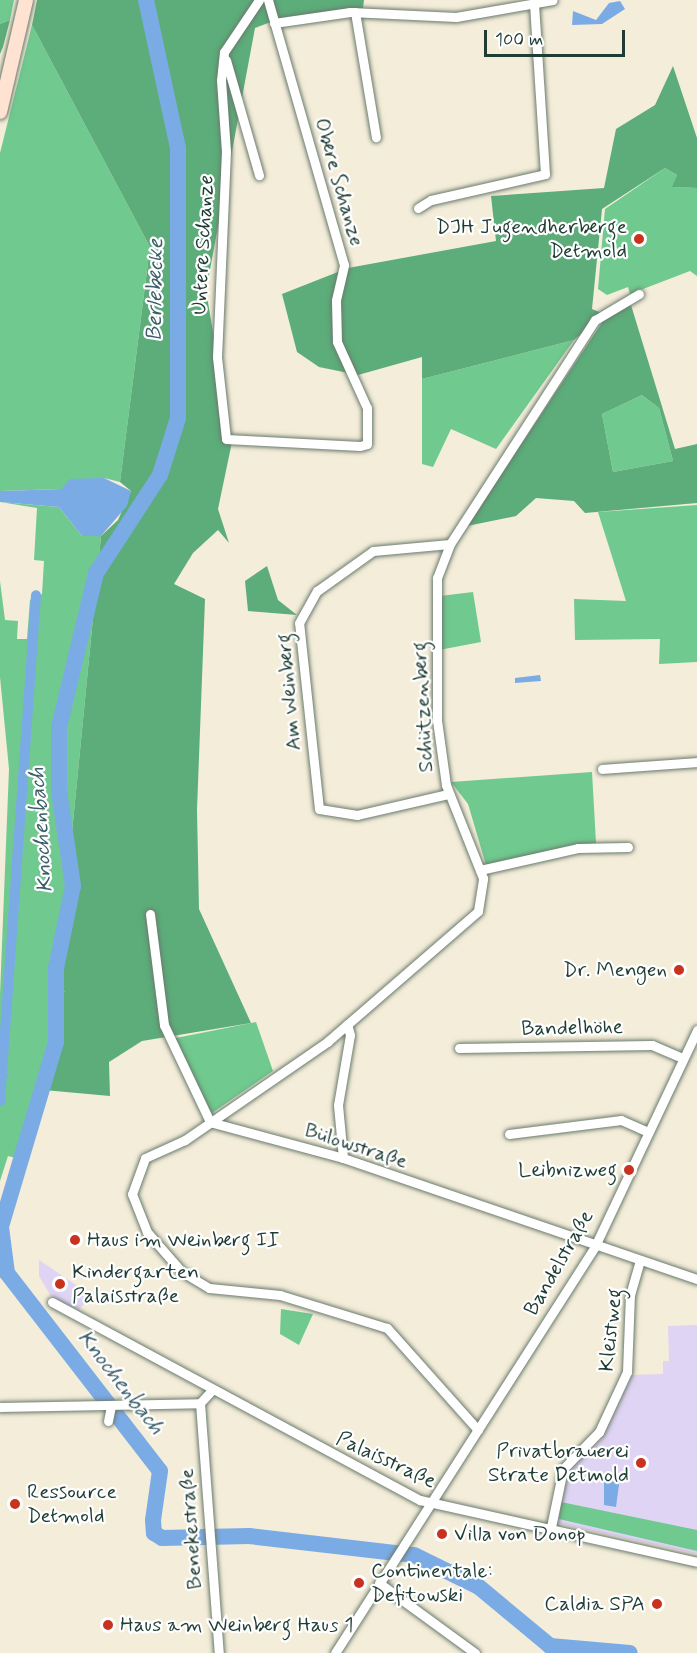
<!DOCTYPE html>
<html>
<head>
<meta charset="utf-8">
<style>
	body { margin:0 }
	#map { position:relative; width:697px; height:1653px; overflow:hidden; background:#f4edd9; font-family:Mynerve,sans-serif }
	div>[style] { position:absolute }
	.built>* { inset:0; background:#e0d4f4 }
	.green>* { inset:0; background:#70c98f }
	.forest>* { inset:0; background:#5cad7a }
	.water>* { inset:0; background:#7babe5 }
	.stream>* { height:3px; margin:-1.5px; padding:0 1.5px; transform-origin:1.5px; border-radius:1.5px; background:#7babe5 }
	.canal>* { height:10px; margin:-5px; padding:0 5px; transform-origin:5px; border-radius:5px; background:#7babe5 }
	.river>* { height:16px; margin:-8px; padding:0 8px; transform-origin:8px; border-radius:8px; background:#7babe5 }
	.roads { filter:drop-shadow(0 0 2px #6a7b6e) drop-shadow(0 0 2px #6a7b6e) }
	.minor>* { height:9px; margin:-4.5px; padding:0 4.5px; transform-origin:4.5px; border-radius:4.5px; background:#fff }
	.secondary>* { height:14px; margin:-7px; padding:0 7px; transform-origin:7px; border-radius:7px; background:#fee3d2 }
	.dots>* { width:16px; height:16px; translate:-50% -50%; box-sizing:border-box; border:3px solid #fff; border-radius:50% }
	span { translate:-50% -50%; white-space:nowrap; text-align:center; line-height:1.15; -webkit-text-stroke:4.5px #fff; paint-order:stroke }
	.street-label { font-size:21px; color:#1f3d34 }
	.poi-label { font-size:21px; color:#1f3d34 }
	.right { translate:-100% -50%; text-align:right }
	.left { translate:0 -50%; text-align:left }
	.water-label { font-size:22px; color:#3b5e69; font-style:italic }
	.scale { position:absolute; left:484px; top:30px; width:141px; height:27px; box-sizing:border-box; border:3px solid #1f3d34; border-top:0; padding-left:8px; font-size:18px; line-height:21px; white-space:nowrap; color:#1f3d34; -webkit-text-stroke:4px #fff; paint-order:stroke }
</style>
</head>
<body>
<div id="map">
	<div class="built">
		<div style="clip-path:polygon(39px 1260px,91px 1295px,79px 1310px,52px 1298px,39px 1276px)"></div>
		<div style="clip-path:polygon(697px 1325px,697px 1554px,556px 1523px,568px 1467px,601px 1440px,632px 1375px,663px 1374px,663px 1361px,669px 1361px,668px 1326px)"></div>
	</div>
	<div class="green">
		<div style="clip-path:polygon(0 0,14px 0,10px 20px,0 24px)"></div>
		<div style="clip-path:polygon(32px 25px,150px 247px,120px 482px,104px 478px,61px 489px,0 491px,0 153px)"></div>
		<div style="clip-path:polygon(665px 168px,677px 175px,673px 187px,697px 188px,697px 276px,690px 271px,630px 294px,628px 287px,607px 295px,598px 289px,605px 209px)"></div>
		<div style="clip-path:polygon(574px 340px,496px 449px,451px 429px,433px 467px,422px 464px,422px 379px)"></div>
		<div style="clip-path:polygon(642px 395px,659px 408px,673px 461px,613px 472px,602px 414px)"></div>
		<div style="clip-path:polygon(0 502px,59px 507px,82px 536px,101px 536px,57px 986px,65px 992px,28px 1161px,8px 1156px,0 1181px,0 994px,9px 769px,0 677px,0 581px,5px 620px,18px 621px,17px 639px,27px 639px,30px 600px,42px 594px,44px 561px,34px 560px,37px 508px)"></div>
		<div style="clip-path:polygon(697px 505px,697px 662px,659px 664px,660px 639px,575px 640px,574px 599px,626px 601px,598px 512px)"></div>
		<div style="clip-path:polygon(473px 592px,481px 642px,439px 650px,440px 596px)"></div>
		<div style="clip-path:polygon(592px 772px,596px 843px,486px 865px,468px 804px,451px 782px)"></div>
		<div style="clip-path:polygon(256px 1022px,273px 1071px,209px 1115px,171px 1039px)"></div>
		<div style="clip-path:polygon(281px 1309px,313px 1314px,299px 1345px,280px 1334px)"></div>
		<div style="clip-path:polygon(561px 1502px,697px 1530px,697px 1551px,559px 1519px)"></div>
	</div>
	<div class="forest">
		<div style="clip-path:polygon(37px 0,364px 0,363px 8px,276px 20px,255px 28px,206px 291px,232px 442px,218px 509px,229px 543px,218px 530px,193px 553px,174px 584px,205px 599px,197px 810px,199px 909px,251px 1023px,142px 1041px,109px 1062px,110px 1096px,44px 1090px,56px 993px,65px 992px,57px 986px,101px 536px,118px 520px,131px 491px,120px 482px,150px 247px,32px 25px)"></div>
		<div style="clip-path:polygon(10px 20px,3px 47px,0 54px,0 24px)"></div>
		<div style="clip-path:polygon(673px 66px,697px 138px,697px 188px,672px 187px,677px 175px,665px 168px,602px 209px,592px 309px,604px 314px,574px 340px,422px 379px,422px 357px,358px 375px,319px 367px,297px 352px,282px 294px,348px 268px,496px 241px,491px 196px,604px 188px,616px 129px,655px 105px)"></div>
		<div style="clip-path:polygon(evenodd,631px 305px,675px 449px,697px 444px,697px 503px,585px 513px,574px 501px,536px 498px,516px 516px,467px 526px,603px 321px,631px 305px,642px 395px,659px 408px,673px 461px,613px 472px,602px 414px,642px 395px)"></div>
		<div style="clip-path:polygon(267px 566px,278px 600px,297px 615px,248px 611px,245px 581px)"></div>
	</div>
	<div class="water">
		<div style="clip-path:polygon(620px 1px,625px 9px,602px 24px,572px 25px,573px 11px,596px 20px,609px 3px)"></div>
		<div style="clip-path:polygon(104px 478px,131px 491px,127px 506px,101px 536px,82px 536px,59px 507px,0 502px,0 491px,61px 489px,70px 479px)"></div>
		<div style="clip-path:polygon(540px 675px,541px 681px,515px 683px,515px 678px)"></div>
		<div style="clip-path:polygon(604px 1474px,620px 1477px,616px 1507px,604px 1505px)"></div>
	</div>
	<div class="stream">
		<div style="left:3px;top:1073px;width:4px;rotate:27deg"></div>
	</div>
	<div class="canal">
		<div style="left:0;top:1101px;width:507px;rotate:-85.93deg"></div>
	</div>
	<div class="river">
		<div style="left:146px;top:0;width:151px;rotate:77.8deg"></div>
		<div style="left:178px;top:148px;width:270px;rotate:90deg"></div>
		<div style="left:178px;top:418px;width:60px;rotate:107.5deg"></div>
		<div style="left:160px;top:475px;width:117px;rotate:123.1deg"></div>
		<div style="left:96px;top:573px;width:158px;rotate:103.5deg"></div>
		<div style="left:59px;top:727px;width:64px;rotate:90deg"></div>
		<div style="left:59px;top:791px;width:96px;rotate:81.6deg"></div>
		<div style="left:73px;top:886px;width:84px;rotate:101.7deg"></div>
		<div style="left:56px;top:968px;width:74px;rotate:90deg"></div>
		<div style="left:56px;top:1042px;width:193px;rotate:106.6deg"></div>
		<div style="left:1px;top:1227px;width:46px;rotate:82.6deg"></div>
		<div style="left:7px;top:1273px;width:250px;rotate:52.3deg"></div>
		<div style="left:160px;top:1471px;width:49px;rotate:98.1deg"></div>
		<div style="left:153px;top:1520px;width:13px;rotate:86deg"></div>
		<div style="left:154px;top:1533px;width:9px;rotate:32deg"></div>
		<div style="left:162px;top:1538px;width:87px;rotate:-1.3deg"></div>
		<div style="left:249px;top:1536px;width:166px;rotate:6.6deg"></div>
		<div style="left:414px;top:1555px;width:72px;rotate:26.2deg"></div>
		<div style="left:479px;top:1587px;width:92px;rotate:39.7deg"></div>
		<div style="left:550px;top:1646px;width:80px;rotate:5deg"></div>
	</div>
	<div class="roads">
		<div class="minor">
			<div style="left:259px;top:0;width:63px;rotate:123.9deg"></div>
			<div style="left:224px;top:52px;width:28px;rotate:96deg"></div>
			<div style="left:221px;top:80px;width:71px;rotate:86deg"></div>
			<div style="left:226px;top:151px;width:206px;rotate:92.5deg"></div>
			<div style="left:217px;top:357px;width:82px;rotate:83.7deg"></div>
			<div style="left:226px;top:439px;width:134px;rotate:3deg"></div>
			<div style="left:360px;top:446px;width:7px;rotate:-16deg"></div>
			<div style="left:367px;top:444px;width:36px;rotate:-90deg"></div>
			<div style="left:367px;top:408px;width:72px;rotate:-114.4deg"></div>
			<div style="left:337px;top:342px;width:42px;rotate:-91.4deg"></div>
			<div style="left:336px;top:300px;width:36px;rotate:-77deg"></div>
			<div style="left:344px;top:265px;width:276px;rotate:-106deg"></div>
			<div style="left:355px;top:12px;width:127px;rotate:80.5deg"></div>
			<div style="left:274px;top:23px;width:77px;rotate:-8.2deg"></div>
			<div style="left:350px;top:12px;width:106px;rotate:2.7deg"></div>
			<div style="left:456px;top:17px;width:98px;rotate:-9.9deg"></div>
			<div style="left:226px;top:60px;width:120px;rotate:74deg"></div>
			<div style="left:418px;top:208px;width:15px;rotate:-32deg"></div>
			<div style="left:431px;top:200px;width:117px;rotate:-12.8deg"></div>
			<div style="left:545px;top:174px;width:168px;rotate:-93.7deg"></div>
			<div style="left:602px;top:769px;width:95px;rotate:-4.2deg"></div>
			<div style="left:448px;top:794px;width:93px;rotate:167deg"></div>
			<div style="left:357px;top:815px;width:38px;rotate:-171deg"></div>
			<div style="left:319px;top:809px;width:187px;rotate:-96.1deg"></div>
			<div style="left:299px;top:623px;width:37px;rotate:-61deg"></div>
			<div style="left:317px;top:591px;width:69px;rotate:-35.5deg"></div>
			<div style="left:373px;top:551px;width:77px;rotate:-5.2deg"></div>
			<div style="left:480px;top:870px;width:100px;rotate:-12.7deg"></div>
			<div style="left:578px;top:848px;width:50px;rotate:-1.1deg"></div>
			<div style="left:150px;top:914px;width:112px;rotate:82.8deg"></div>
			<div style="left:164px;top:1025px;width:107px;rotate:64.6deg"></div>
			<div style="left:459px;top:1048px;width:193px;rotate:-0.9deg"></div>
			<div style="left:652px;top:1045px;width:34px;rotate:23deg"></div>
			<div style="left:210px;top:1122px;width:138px;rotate:15.1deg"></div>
			<div style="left:343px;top:1158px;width:374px;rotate:18.9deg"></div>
			<div style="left:509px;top:1134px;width:113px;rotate:-7.1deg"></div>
			<div style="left:621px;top:1120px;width:30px;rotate:24deg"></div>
			<div style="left:343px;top:1158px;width:53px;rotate:-95.4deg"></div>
			<div style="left:338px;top:1105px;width:71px;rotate:-80.3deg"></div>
			<div style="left:350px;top:1035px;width:11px;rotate:-105deg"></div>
			<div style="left:52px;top:1302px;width:418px;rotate:28.3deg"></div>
			<div style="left:420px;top:1500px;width:284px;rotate:12.6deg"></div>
			<div style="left:200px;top:1403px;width:251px;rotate:85.7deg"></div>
			<div style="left:0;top:1407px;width:200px;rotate:-1.1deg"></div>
			<div style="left:200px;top:1403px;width:16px;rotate:-47deg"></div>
			<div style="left:108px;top:1421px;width:16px;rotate:-79deg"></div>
			<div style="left:478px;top:1430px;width:137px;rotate:-131.7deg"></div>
			<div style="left:387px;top:1328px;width:112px;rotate:-162.9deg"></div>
			<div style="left:280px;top:1295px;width:71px;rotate:-174.4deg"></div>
			<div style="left:209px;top:1288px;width:33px;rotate:-149deg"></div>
			<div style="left:181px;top:1271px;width:52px;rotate:-131.1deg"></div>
			<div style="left:147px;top:1232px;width:41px;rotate:-111.5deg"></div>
			<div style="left:132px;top:1194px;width:38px;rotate:-70deg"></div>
			<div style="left:145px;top:1158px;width:44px;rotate:-24.2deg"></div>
			<div style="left:185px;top:1140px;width:173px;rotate:-34.6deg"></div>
			<div style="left:327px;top:1042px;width:200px;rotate:-40.9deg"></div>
			<div style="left:478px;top:911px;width:33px;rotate:-81deg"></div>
			<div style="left:483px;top:878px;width:100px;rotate:-111.7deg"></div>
			<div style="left:446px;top:785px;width:66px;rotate:-97.9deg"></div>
			<div style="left:437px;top:720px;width:142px;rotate:-90deg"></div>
			<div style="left:437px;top:578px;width:36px;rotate:-69deg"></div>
			<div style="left:450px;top:544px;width:267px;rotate:-57.1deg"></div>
			<div style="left:595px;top:320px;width:51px;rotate:-30.6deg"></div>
			<div style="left:551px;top:1527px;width:59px;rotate:-78.3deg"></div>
			<div style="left:563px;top:1469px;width:52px;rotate:-45.8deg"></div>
			<div style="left:599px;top:1432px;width:66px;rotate:-65deg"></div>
			<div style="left:627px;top:1372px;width:77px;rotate:-87.8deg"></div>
			<div style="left:630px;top:1295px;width:36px;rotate:-74deg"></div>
			<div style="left:379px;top:1583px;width:119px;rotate:36.1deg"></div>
			<div style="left:335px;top:1653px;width:483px;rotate:-57.4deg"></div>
			<div style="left:595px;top:1246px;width:239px;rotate:-64.7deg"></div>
		</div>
		<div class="secondary">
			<div style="left:0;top:112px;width:115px;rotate:-76.9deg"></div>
		</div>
	</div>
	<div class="dots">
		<div style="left:639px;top:239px;background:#c8321e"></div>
		<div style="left:679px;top:970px;background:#c8321e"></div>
		<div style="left:629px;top:1170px;background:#c8321e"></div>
		<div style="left:75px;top:1240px;background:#c8321e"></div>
		<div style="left:60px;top:1284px;background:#c8321e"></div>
		<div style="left:641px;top:1463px;background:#c8321e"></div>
		<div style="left:15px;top:1504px;background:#c8321e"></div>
		<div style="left:442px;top:1534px;background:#c8321e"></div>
		<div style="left:359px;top:1583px;background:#c8321e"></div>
		<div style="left:657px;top:1604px;background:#c8321e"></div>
		<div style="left:108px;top:1625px;background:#c8321e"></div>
	</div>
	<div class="street-label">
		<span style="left:339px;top:182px;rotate:74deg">Obere Schanze</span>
		<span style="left:203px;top:245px;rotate:-87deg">Untere Schanze</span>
		<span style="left:289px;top:692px;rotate:-95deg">Am Weinberg</span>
		<span style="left:423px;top:707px;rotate:-93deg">Schützenberg</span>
		<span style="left:572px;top:1028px;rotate:-1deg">Bandelhöhe</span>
		<span style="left:356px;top:1146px;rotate:18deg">Bülowstraße</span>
		<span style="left:559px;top:1263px;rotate:-60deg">Bandelstraße</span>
		<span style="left:611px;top:1330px;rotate:-84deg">Kleistweg</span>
		<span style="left:386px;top:1460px;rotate:25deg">Palaisstraße</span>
		<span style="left:191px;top:1529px;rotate:-94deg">Benekestraße</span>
	</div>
	<div class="poi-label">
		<span class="right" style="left:627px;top:239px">DJH Jugendherberge<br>Detmold</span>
		<span class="right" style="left:667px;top:970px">Dr. Mengen</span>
		<span class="right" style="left:617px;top:1170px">Leibnizweg</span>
		<span class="left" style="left:87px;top:1240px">Haus im Weinberg II</span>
		<span class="left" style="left:72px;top:1284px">Kindergarten<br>Palaisstraße</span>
		<span class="right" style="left:629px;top:1463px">Privatbrauerei<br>Strate Detmold</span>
		<span class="left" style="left:27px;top:1504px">Ressource<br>Detmold</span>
		<span class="left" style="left:454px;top:1534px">Villa von Donop</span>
		<span class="left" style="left:371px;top:1583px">Continentale:<br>Defitowski</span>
		<span class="right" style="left:645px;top:1604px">Caldia SPA</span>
		<span class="left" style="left:120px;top:1625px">Haus am Weinberg Haus 1</span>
	</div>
	<div class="water-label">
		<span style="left:156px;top:290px;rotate:-89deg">Berlebecke</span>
		<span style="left:42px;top:830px;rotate:-94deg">Knochenbach</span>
		<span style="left:120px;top:1383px;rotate:52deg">Knochenbach</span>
	</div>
	<div class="scale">100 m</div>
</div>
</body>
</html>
